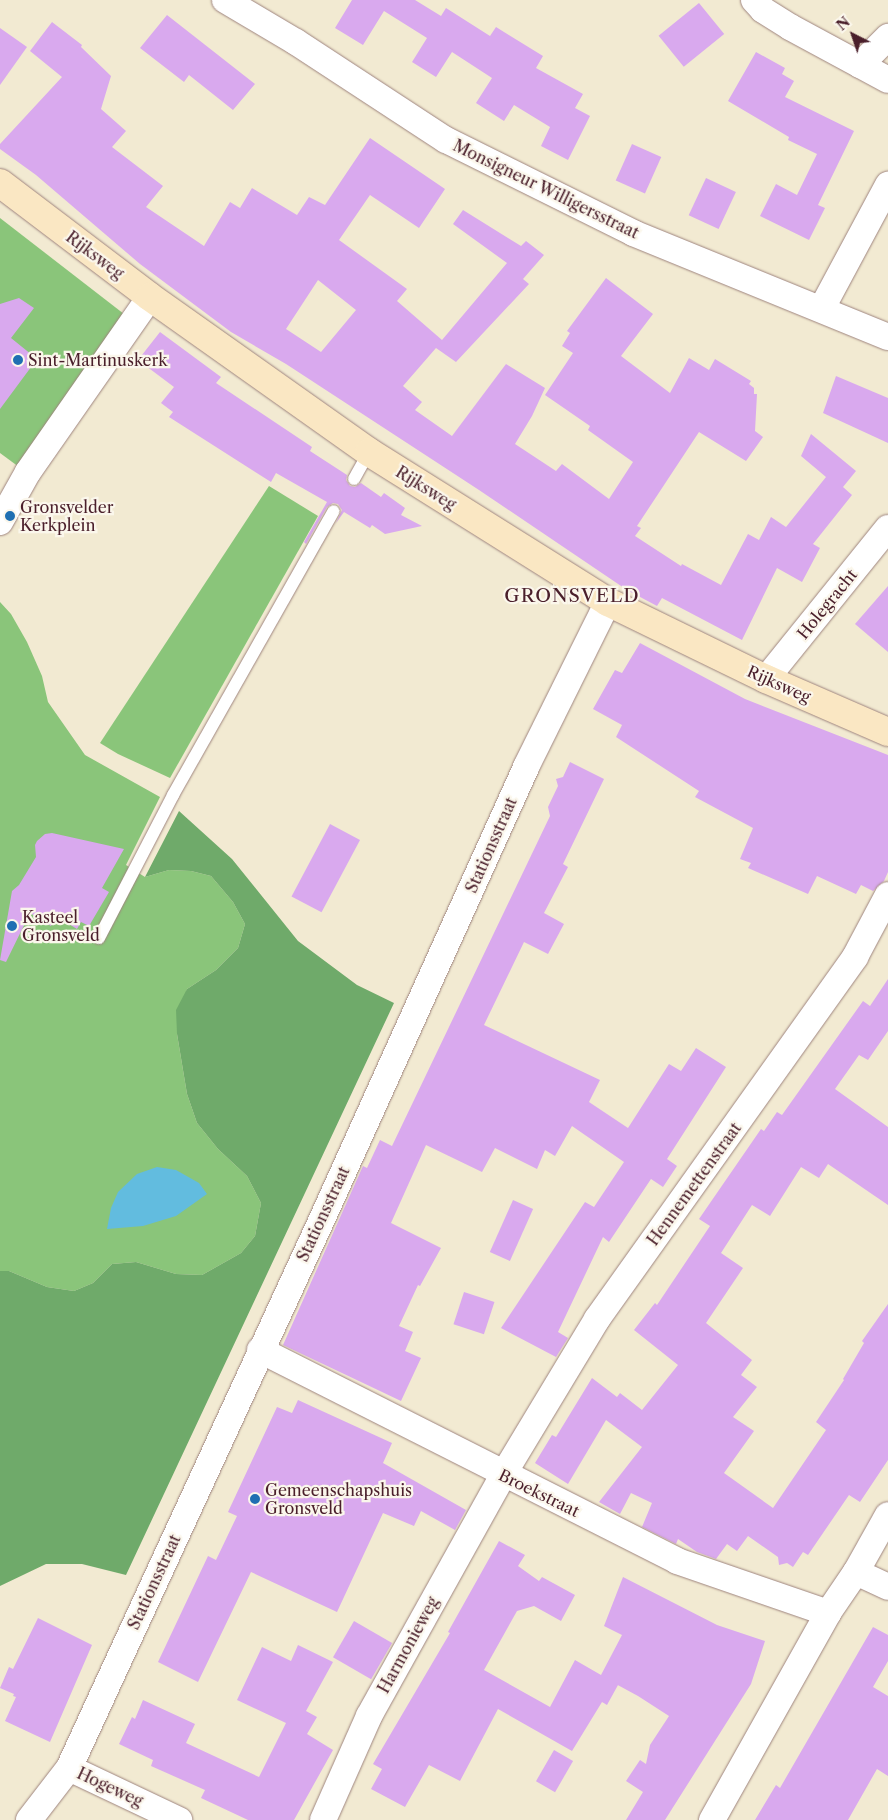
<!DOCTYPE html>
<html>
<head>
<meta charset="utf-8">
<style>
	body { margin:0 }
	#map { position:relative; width:888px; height:1820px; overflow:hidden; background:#f2ead2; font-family:"Libre Caslon Text",serif }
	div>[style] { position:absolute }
	.green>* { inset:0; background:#8ac57a }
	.forest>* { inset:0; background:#6faa6a }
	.water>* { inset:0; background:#62bcdf }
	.building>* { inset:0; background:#d9a9ee; transform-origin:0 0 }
	.roads { filter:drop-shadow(0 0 1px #9e847e) drop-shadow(0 0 1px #9e847e) }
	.lane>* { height:12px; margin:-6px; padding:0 6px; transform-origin:6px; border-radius:6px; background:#fff }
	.street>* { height:26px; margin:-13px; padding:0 13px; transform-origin:13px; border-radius:13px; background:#fff }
	.secondary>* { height:28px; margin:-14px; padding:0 14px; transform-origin:14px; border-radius:14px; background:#fae7c3 }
	.dots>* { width:14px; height:14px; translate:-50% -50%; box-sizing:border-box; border:2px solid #fbf7ec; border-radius:50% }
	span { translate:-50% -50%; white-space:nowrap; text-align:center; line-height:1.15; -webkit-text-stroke:4.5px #fbf7ec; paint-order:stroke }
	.street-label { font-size:16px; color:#4a1f2b }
	.poi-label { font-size:16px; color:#4a1f2b }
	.left { translate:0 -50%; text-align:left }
	.quarter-label { font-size:19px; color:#4a1f2b; letter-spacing:1px }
	.north { position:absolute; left:828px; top:10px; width:50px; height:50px; -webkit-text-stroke:4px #fbf7ec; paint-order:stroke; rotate:319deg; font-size:14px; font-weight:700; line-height:20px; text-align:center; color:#4a1f2b }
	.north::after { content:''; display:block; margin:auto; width:18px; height:22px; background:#4a1f2b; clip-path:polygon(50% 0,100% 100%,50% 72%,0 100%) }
</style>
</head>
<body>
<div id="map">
	<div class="green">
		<div style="clip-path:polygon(0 218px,124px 314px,19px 467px,0 453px)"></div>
		<div style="clip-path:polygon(269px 486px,318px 516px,170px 778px,118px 754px,100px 743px)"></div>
		<div style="clip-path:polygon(0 602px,11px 614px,27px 642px,42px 676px,48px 702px,85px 755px,160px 797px,126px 865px,145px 877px,169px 870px,191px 871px,211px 876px,233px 902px,245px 924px,238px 948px,216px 970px,187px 989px,177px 1034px,187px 1094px,197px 1123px,218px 1149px,247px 1176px,261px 1203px,255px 1236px,241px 1253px,202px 1275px,176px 1274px,136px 1262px,112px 1264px,93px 1283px,74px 1291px,47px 1287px,9px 1271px,0 1271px)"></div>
	</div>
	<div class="forest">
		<div style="clip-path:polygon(179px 811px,232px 859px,298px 941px,357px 985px,394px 1003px,126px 1575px,82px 1564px,46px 1564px,0 1586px,0 1271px,9px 1271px,47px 1287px,74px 1291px,93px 1283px,112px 1264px,136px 1262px,176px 1274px,202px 1275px,241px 1253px,255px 1236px,261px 1203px,247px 1176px,218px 1149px,197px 1123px,187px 1094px,177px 1034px,176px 1010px,187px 989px,216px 970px,238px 948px,245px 924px,233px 902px,211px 876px,191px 871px,169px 870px,145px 877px)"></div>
	</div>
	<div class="water">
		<div style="clip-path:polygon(157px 1167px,176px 1170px,199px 1183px,207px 1194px,176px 1216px,143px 1226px,107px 1229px,111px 1208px,118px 1192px,137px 1174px)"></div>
	</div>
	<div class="building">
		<div style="clip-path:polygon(352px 0,415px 0,441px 16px,446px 8px,490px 36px,496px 27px,543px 56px,536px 68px,583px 94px,575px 108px,590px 116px,568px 160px,541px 146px,550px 127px,514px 105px,504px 121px,476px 103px,492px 78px,452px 52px,436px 77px,412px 62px,427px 38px,384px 11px,363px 45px,335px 28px)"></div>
		<div style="left:699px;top:3px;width:40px;height:52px;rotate:51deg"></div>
		<div style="clip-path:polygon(167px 15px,255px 84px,233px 110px,189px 75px,184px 82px,140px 48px)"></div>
		<div style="clip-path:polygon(evenodd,52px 22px,82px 45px,81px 47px,111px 76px,101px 109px,126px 131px,112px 147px,163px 186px,146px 207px,204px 246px,230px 202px,240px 208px,252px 188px,297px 215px,309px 197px,325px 205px,370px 138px,445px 189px,419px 228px,370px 195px,339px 240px,407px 289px,397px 301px,442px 340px,507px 263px,453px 224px,463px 210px,521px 246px,526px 241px,544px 255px,523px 279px,529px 284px,456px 362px,436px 348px,403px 386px,422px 402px,415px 410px,452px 436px,506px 364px,545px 388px,532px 416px,515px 444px,556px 471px,562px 464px,609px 499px,633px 462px,588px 430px,590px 426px,545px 395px,573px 353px,562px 346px,570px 333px,567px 331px,606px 278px,653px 314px,621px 356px,670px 393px,689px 358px,709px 370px,715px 359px,751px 381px,749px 384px,754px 388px,754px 394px,757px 394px,755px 431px,763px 437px,746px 461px,699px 432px,637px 526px,641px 528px,635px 536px,681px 566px,682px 564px,721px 585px,748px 534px,759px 540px,771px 517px,786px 527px,826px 477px,801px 456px,811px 434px,856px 471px,843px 487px,852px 495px,813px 544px,820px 548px,802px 582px,777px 568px,742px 640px,662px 598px,657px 606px,627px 590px,479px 490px,286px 364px,231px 332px,140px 264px,36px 175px,0 149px,0 144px,62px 77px,30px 51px,52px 22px,318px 280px,356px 310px,321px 352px,286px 329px,318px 280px)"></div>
		<div style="clip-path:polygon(0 28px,27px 47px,0 85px)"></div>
		<div style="clip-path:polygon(756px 52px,785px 68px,782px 74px,794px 81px,785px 97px,854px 131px,818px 205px,825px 208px,809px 240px,760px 216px,776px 184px,797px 195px,817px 154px,788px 140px,789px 137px,728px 101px)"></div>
		<div style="left:632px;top:144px;width:32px;height:40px;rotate:24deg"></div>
		<div style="left:706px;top:178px;width:33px;height:41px;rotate:25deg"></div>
		<div style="clip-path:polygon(19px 298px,34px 308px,11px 338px,37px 359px,0 409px,0 304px)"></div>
		<div style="clip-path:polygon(160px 332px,221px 377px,216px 383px,312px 447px,310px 451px,347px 475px,346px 480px,350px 486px,355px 487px,361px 483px,381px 497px,384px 493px,405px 508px,401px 515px,422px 526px,385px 534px,372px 525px,370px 528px,344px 512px,336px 523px,342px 510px,338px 504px,333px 503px,327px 507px,306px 544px,304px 542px,327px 502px,276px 473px,271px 482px,169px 417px,173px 412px,161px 403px,174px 387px,138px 360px)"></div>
		<div style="clip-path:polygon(836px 376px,888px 398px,888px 443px,823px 413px)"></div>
		<div style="clip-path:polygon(888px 586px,888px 652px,855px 624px)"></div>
		<div style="clip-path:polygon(640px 643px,745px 699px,888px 755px,888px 872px,884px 881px,873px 891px,861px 885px,856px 894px,817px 876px,808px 894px,748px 868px,751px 863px,740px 859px,753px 828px,695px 797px,699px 791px,616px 737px,622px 725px,593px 709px,615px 670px,622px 673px)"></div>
		<div style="clip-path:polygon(570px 762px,604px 779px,563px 864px,568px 867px,544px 913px,564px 924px,548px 954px,524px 942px,484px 1025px,600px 1080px,589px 1102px,628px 1128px,669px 1064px,681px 1071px,696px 1048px,726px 1067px,667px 1159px,677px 1166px,663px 1187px,651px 1179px,609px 1242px,603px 1237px,558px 1332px,568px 1338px,556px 1357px,501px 1328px,585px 1202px,594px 1207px,624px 1162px,572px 1126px,555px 1156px,545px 1150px,537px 1169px,495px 1148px,482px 1172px,426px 1145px,391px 1223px,441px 1248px,420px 1286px,418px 1285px,399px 1326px,413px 1332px,405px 1351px,421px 1358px,401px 1401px,283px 1345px,363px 1166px,367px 1168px,380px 1140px,392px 1146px,550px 816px,548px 807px,558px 786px,556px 779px,563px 777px)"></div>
		<div style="left:330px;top:824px;width:34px;height:82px;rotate:28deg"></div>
		<div style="clip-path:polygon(52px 833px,124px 849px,102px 888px,109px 892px,89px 926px,81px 922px,77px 929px,56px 916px,51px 926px,30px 913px,6px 962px,0 960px,12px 891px,19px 885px,36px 857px,35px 845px,37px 841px,45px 834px)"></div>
		<div style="clip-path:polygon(888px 979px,888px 1031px,868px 1060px,859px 1055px,835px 1089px,888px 1127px,888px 1205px,828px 1164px,819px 1178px,801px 1167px,770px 1216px,752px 1205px,721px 1253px,743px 1268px,706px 1323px,752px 1360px,741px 1375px,757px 1387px,733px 1417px,754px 1431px,724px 1473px,773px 1508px,826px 1430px,816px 1422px,844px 1380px,843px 1379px,864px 1343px,862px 1341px,888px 1304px,888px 1460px,860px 1502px,849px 1495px,808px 1555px,803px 1552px,793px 1567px,787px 1563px,779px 1565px,778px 1557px,748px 1536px,737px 1551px,727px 1544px,716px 1559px,697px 1552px,678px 1539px,676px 1544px,642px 1527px,652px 1503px,631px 1493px,620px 1514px,599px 1502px,642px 1447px,606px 1420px,568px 1484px,535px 1463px,552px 1435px,556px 1437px,592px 1378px,617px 1397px,620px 1393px,642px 1410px,678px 1365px,634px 1330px,655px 1303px,657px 1305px,710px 1226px,699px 1219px,761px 1129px,764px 1131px,777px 1112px,782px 1115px,863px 1001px,870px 1006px)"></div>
		<div style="left:513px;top:1200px;width:22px;height:57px;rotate:24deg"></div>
		<div style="left:464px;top:1292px;width:32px;height:34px;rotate:18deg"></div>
		<div style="clip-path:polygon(298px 1400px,392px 1443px,383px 1463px,466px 1510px,455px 1530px,421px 1511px,414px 1526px,383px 1513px,337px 1612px,251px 1572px,198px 1682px,158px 1662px,208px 1556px,216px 1560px,237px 1516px,228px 1512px,277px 1407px,292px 1413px)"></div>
		<div style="clip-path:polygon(499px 1541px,525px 1555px,518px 1566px,539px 1581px,542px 1577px,575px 1595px,561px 1621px,534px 1606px,517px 1611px,484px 1670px,550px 1707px,575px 1660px,601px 1675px,622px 1635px,604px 1626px,623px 1577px,717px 1625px,765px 1641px,751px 1684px,665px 1820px,626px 1820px,643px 1792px,626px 1781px,640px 1760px,646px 1764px,650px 1745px,669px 1716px,638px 1696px,614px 1683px,618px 1685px,607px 1705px,602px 1702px,572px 1751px,498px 1709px,460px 1781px,429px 1765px,405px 1807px,371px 1789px,382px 1769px,373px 1764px,450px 1633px,448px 1632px)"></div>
		<div style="clip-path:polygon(38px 1618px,92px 1645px,50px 1742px,5px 1721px,16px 1697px,13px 1696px,14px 1694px,0 1688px,9px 1667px,13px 1669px)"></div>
		<div style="left:354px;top:1621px;width:44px;height:42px;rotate:30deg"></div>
		<div style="clip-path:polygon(873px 1627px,888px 1635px,888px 1661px,873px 1687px,888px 1696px,888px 1776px,877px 1769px,848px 1820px,755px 1820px,776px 1785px,780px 1788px)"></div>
		<div style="clip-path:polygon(298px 1645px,333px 1662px,306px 1711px,317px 1717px,307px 1734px,333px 1750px,294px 1820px,248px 1820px,201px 1798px,205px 1790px,151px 1766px,153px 1760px,119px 1744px,132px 1717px,135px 1719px,143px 1700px,195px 1724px,186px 1743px,259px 1777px,286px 1723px,237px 1700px,262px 1647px,291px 1661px)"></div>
		<div style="left:554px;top:1750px;width:22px;height:36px;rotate:30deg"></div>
	</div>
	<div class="roads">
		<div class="lane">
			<div style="left:354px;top:479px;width:31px;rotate:-61deg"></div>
			<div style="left:99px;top:938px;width:161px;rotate:-62.6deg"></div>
			<div style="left:173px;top:795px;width:326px;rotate:-60.5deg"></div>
		</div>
		<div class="street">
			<div style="left:225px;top:0;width:82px;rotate:30.6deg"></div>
			<div style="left:296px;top:42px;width:179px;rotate:33.2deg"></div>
			<div style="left:446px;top:140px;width:209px;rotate:26.4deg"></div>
			<div style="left:633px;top:233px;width:275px;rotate:22.2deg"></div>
			<div style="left:754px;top:0;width:13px;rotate:48deg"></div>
			<div style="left:763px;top:10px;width:32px;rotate:32deg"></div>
			<div style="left:790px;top:27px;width:111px;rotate:28.4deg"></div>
			<div style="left:860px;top:65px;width:40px;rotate:-45deg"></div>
			<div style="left:822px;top:308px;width:140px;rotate:-61.8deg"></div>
			<div style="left:0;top:522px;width:57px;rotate:-60.8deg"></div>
			<div style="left:28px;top:472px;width:213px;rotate:-55.1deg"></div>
			<div style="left:766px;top:679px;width:194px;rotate:-51.1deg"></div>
			<div style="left:260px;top:1350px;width:467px;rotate:26.8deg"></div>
			<div style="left:677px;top:1561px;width:160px;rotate:19deg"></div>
			<div style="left:856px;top:1572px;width:35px;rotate:25deg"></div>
			<div style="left:69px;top:1768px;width:122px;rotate:25.3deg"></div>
			<div style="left:29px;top:1820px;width:66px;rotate:-52.4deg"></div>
			<div style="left:69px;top:1768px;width:607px;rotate:-65.25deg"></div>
			<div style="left:323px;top:1217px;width:494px;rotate:-65.7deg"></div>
			<div style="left:526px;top:767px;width:184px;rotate:-63.6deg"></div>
			<div style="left:323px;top:1820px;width:114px;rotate:-66.1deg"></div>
			<div style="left:369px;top:1716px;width:276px;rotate:-60.9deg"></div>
			<div style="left:503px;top:1475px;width:182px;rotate:-58.9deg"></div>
			<div style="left:597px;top:1319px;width:445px;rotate:-54.5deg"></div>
			<div style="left:855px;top:957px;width:70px;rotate:-62deg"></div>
			<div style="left:712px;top:1820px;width:237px;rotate:-60.7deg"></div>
			<div style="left:828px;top:1613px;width:50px;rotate:-55.7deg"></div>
			<div style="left:856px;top:1572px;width:65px;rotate:-60.7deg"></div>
		</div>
		<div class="secondary">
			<div style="left:0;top:183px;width:188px;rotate:37.2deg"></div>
			<div style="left:150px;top:297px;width:268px;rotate:35.3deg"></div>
			<div style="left:369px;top:452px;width:282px;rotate:32.1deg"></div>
			<div style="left:608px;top:602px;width:176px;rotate:26deg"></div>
			<div style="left:766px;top:679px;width:133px;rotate:23.5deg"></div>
		</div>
	</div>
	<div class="dots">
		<div style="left:18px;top:360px;background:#1f6fb2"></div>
		<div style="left:10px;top:516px;background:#1f6fb2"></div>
		<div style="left:12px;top:926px;background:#1f6fb2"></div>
		<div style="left:255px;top:1499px;background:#1f6fb2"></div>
	</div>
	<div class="street-label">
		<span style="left:546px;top:189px;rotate:26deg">Monsigneur Willigersstraat</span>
		<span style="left:95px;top:255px;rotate:37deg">Rijksweg</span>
		<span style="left:426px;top:488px;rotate:32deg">Rijksweg</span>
		<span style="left:827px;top:604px;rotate:-51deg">Holegracht</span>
		<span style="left:779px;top:684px;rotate:24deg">Rijksweg</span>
		<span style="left:491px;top:845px;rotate:-66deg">Stationsstraat</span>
		<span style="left:694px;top:1184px;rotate:-54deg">Hennemettenstraat</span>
		<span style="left:323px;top:1214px;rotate:-65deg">Stationsstraat</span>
		<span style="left:539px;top:1493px;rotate:26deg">Broekstraat</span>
		<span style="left:154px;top:1582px;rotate:-65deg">Stationsstraat</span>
		<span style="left:408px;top:1645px;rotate:-61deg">Harmonieweg</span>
		<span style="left:110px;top:1787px;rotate:25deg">Hogeweg</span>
	</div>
	<div class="poi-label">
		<span class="left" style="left:28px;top:360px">Sint-Martinuskerk</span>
		<span class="left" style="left:20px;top:516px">Gronsvelder<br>Kerkplein</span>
		<span class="left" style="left:22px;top:926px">Kasteel<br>Gronsveld</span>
		<span class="left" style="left:265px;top:1499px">Gemeenschapshuis<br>Gronsveld</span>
	</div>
	<div class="quarter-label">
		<span style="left:572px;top:596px">GRONSVELD</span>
	</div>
	<div class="north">N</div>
</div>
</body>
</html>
